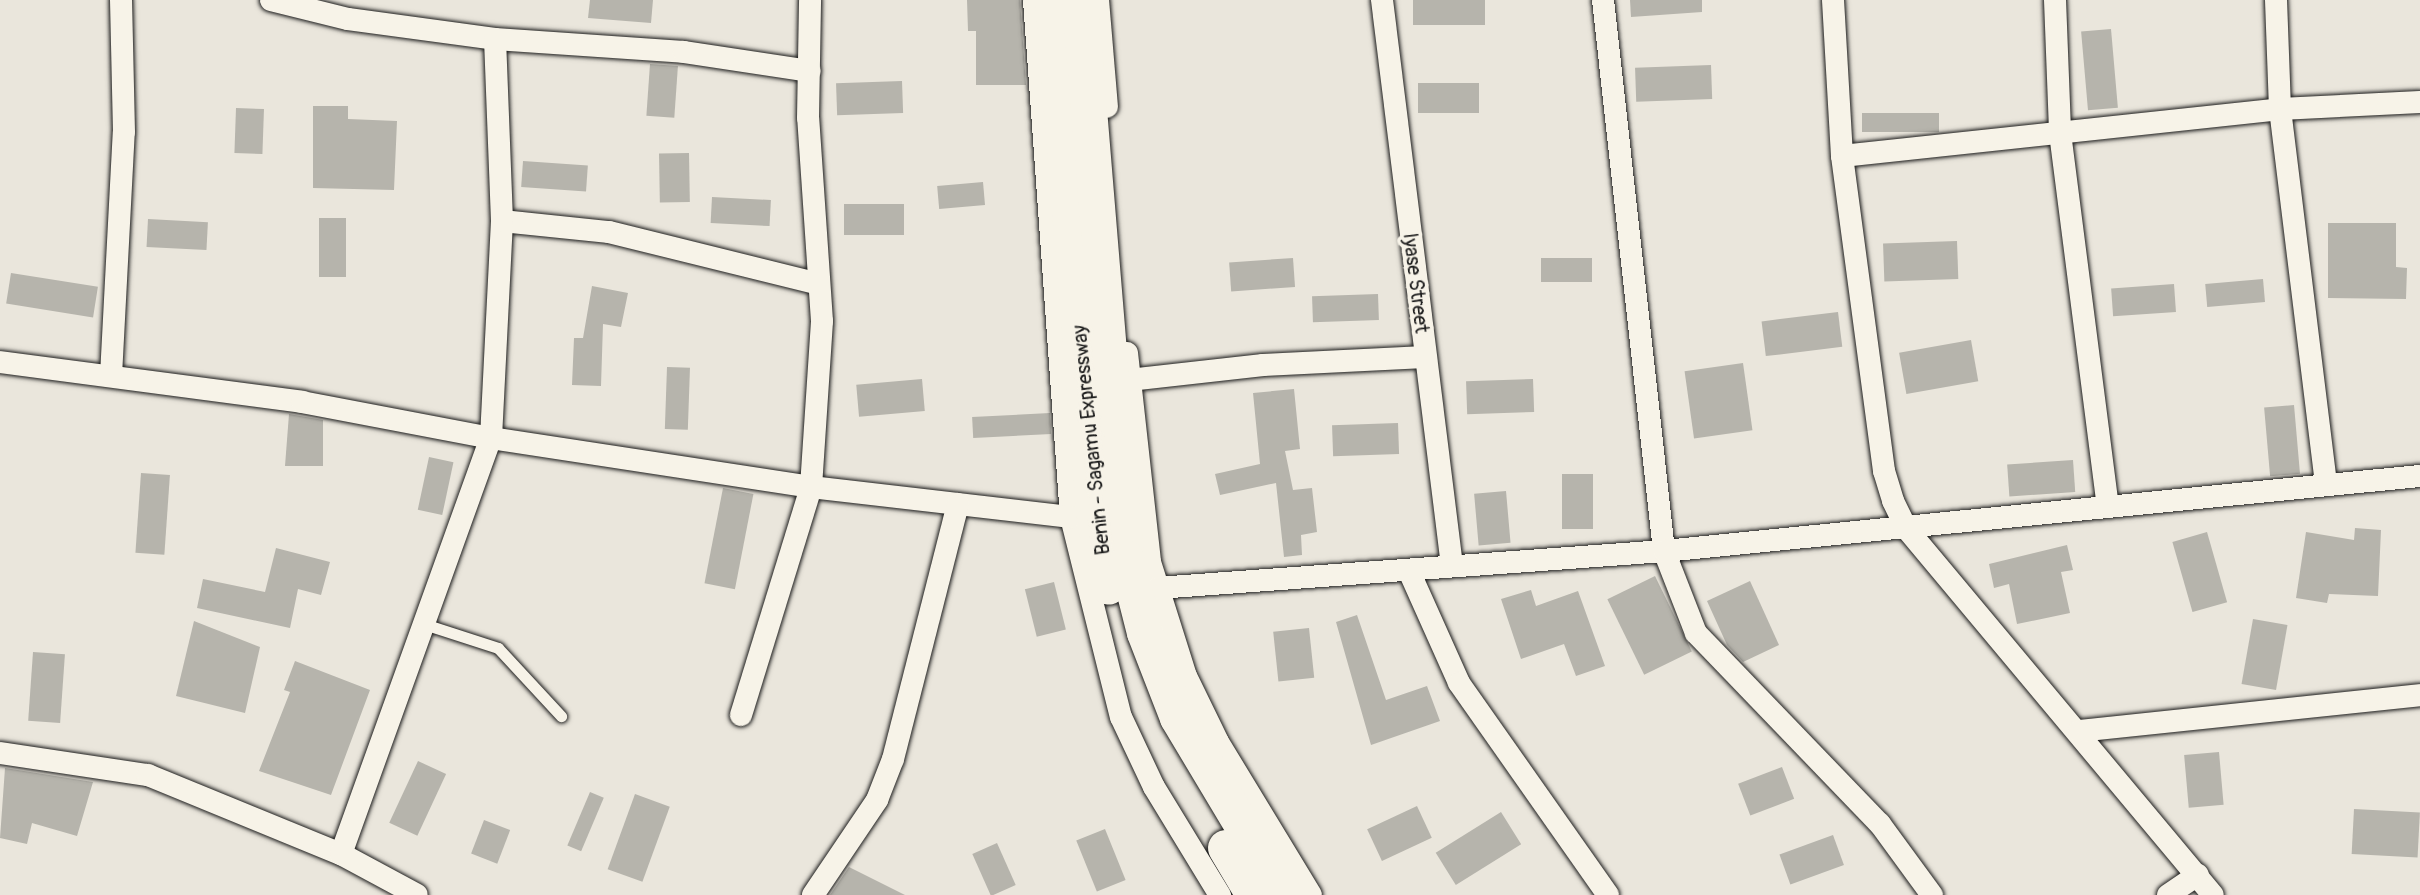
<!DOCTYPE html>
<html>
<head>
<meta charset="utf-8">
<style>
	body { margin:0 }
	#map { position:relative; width:2420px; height:895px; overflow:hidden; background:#eae6dc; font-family:Pangolin,sans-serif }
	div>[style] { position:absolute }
	.building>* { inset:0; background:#b6b4ac; transform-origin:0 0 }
	.roads { filter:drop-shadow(0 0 2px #1c1c1c) drop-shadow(0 0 2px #1c1c1c) }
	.service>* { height:11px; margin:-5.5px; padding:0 5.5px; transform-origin:5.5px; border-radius:5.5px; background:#f7f3e8 }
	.minor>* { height:22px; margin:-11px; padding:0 11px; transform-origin:11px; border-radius:11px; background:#f7f3e8 }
	.trunk>* { height:36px; margin:-18px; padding:0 18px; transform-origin:18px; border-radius:18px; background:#f7f3e8 }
	span { translate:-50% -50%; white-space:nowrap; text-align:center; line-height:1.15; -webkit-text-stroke:7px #f7f3e8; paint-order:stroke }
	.street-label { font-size:20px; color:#1c1c1c }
</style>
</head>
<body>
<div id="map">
	<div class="building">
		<div style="clip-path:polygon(590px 0,653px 0,651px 23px,588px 18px)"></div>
		<div style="clip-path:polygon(967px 0,1020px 0,1026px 85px,976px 85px,976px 31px,968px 31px)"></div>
		<div style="left:1413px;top:0;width:72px;height:25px"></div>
		<div style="clip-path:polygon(1630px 0,1702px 0,1702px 12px,1631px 17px)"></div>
		<div style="left:2111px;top:29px;width:79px;height:30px;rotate:85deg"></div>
		<div style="left:650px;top:64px;width:28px;height:52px;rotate:4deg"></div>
		<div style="left:1711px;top:65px;width:34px;height:76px;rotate:88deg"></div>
		<div style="left:902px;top:81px;width:32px;height:66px;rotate:88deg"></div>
		<div style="left:1418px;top:83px;width:61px;height:30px"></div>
		<div style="clip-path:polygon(313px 106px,348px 106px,348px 119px,397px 121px,394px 190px,313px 188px)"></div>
		<div style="left:236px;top:108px;width:28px;height:45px;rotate:2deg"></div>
		<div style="left:1862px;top:113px;width:77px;height:19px"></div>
		<div style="left:689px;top:153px;width:49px;height:30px;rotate:89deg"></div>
		<div style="left:523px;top:161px;width:65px;height:26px;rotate:4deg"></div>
		<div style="left:983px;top:182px;width:23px;height:46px;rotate:85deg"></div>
		<div style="left:712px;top:197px;width:59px;height:26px;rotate:3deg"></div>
		<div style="left:844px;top:204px;width:60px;height:31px"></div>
		<div style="left:319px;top:218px;width:27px;height:59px"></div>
		<div style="left:148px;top:219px;width:60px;height:28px;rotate:3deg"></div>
		<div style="clip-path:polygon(2328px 223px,2396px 223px,2396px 267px,2407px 268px,2406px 299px,2328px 298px)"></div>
		<div style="left:1957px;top:241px;width:38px;height:74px;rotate:88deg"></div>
		<div style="left:1293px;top:258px;width:29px;height:64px;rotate:86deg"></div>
		<div style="left:1592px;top:258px;width:24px;height:51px;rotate:90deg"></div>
		<div style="left:11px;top:273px;width:88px;height:31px;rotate:9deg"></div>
		<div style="left:2263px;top:279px;width:23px;height:58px;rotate:85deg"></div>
		<div style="left:2174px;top:284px;width:28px;height:63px;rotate:86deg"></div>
		<div style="clip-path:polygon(592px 286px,628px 293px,621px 327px,603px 324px,601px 386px,572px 385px,574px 338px,583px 338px)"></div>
		<div style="left:1378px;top:294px;width:26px;height:66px;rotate:88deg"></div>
		<div style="left:1838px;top:312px;width:35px;height:77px;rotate:83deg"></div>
		<div style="left:1971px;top:340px;width:42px;height:73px;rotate:80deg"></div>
		<div style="left:1743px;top:363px;width:68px;height:59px;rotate:82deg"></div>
		<div style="left:667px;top:367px;width:23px;height:62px;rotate:2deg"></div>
		<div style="left:922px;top:379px;width:32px;height:66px;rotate:85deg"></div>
		<div style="left:1533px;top:379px;width:33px;height:67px;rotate:88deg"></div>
		<div style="clip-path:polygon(1294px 389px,1300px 449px,1285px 451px,1293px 490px,1312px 488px,1317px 532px,1301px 535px,1302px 555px,1284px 557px,1276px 483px,1220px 495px,1215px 474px,1260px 464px,1253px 393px)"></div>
		<div style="left:2294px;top:405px;width:69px;height:30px;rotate:85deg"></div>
		<div style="left:1050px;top:413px;width:21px;height:78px;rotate:87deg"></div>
		<div style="clip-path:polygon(289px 414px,323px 420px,323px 466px,285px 466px)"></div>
		<div style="left:1398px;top:423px;width:31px;height:66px;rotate:88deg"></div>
		<div style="left:429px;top:457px;width:25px;height:54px;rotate:12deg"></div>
		<div style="left:2073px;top:460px;width:32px;height:66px;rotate:86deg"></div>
		<div style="left:141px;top:473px;width:29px;height:80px;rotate:4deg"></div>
		<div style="left:1562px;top:474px;width:31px;height:55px"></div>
		<div style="left:723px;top:488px;width:31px;height:97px;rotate:11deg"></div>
		<div style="left:1506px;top:491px;width:52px;height:32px;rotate:85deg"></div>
		<div style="clip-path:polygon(2355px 528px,2381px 530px,2378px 596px,2329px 594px,2327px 603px,2296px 598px,2306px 532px,2354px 540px)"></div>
		<div style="left:2207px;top:532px;width:73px;height:36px;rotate:74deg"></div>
		<div style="clip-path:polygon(2067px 545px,2073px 570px,2061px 572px,2070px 613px,2017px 624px,2009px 584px,1994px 588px,1989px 564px)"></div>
		<div style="clip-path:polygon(276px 548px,330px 562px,321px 595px,298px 589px,290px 628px,197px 608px,203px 579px,265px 592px)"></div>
		<div style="left:1655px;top:576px;width:84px;height:53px;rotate:64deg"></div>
		<div style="clip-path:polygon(1750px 581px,1779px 645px,1743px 662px,1727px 645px,1707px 601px)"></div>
		<div style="left:1054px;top:582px;width:49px;height:30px;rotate:76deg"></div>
		<div style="clip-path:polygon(1531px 590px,1536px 606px,1578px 591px,1605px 666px,1576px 676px,1564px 644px,1521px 659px,1501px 599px)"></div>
		<div style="clip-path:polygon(1357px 615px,1386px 700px,1427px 686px,1440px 721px,1371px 745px,1336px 622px)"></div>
		<div style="left:2253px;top:619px;width:35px;height:66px;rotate:10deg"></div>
		<div style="clip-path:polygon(194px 621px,260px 647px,245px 713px,176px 696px)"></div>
		<div style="left:1309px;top:628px;width:50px;height:36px;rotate:84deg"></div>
		<div style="left:33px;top:652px;width:32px;height:69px;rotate:4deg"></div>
		<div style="clip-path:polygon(295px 661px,370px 690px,331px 795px,259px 771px,290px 692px,284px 690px)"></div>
		<div style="left:2219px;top:752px;width:53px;height:35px;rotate:85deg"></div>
		<div style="left:418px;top:761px;width:31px;height:68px;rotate:25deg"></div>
		<div style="left:1782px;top:767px;width:34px;height:47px;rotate:69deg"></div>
		<div style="clip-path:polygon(5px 768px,93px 782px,77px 836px,32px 823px,27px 844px,0 838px)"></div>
		<div style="left:590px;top:792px;width:15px;height:58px;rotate:23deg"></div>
		<div style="left:635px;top:794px;width:37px;height:80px;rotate:20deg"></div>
		<div style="left:1417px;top:806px;width:35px;height:55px;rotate:65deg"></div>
		<div style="left:2354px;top:809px;width:66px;height:45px;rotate:3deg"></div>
		<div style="left:1501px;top:812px;width:38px;height:77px;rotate:58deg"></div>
		<div style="left:484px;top:820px;width:28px;height:36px;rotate:21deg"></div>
		<div style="left:1105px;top:829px;width:55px;height:31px;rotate:68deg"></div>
		<div style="left:1833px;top:835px;width:32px;height:57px;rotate:70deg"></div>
		<div style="left:997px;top:843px;width:46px;height:27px;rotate:66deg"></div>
		<div style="clip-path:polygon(849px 867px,905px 895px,830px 895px)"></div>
	</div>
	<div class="roads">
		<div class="service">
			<div style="left:424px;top:624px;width:78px;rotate:18deg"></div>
			<div style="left:498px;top:648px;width:93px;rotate:47.2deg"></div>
		</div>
		<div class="minor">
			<div style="left:271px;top:0;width:79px;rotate:13.9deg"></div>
			<div style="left:348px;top:19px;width:148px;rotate:7.7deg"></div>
			<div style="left:495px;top:39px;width:189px;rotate:3.9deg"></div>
			<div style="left:684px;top:52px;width:127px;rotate:8.6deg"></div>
			<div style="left:1034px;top:0;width:518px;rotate:85.91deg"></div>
			<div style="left:1071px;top:517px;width:206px;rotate:76deg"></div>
			<div style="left:1121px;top:717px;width:77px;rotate:64.8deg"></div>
			<div style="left:1154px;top:787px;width:127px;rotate:58.6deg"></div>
			<div style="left:1098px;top:0;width:107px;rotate:85.2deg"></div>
			<div style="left:1382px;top:0;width:570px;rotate:82.95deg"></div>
			<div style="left:1603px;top:0;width:554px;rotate:83.68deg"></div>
			<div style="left:1664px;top:551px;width:88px;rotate:68.7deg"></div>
			<div style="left:1696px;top:633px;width:265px;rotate:46.1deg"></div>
			<div style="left:1880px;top:824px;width:88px;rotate:53.8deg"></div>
			<div style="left:1833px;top:0;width:156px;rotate:86.7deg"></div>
			<div style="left:1842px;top:156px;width:318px;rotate:82.4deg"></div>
			<div style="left:1884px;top:471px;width:31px;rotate:73deg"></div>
			<div style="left:1893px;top:501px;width:30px;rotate:64deg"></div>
			<div style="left:1906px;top:528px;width:478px;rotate:50.1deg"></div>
			<div style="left:2055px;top:0;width:133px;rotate:87.8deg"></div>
			<div style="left:2060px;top:133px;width:376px;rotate:82.7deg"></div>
			<div style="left:2276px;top:0;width:109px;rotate:87.9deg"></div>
			<div style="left:2280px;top:109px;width:378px;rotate:83deg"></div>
			<div style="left:1842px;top:156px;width:441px;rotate:-6.1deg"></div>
			<div style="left:2280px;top:109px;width:140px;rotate:-2.9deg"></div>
			<div style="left:502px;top:221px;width:108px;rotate:5.9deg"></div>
			<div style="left:609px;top:232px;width:216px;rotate:13.9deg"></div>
			<div style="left:1127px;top:353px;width:210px;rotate:83.7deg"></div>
			<div style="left:1150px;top:562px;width:120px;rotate:72.5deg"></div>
			<div style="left:1186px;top:676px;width:73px;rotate:64.1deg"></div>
			<div style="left:1218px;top:742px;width:179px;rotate:58.7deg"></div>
			<div style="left:0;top:362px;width:305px;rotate:7.5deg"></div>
			<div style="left:302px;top:402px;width:192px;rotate:10.8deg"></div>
			<div style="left:491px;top:438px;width:324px;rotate:8.7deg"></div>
			<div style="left:811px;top:487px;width:262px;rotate:6.6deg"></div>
			<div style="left:111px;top:376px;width:244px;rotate:-87deg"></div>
			<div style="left:124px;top:132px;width:132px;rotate:-91.3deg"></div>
			<div style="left:1129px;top:380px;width:135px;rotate:-6.4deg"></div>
			<div style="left:1263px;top:365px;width:162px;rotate:-2.8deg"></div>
			<div style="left:1409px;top:571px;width:123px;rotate:65.9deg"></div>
			<div style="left:1459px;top:683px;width:259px;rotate:54.9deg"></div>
			<div style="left:1157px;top:588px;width:508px;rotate:-4.17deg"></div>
			<div style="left:1664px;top:551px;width:760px;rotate:-5.67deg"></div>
			<div style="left:741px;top:715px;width:239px;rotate:-72.9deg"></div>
			<div style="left:811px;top:487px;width:166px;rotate:-86.2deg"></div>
			<div style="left:822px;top:321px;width:203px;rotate:-93.9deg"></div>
			<div style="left:808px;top:118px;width:118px;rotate:-89deg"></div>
			<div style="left:2079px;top:731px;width:343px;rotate:-6deg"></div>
			<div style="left:0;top:753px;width:150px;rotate:8.5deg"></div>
			<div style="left:148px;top:775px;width:209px;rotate:22.3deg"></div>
			<div style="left:341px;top:854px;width:86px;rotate:28.3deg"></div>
			<div style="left:341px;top:854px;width:442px;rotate:-70.2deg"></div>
			<div style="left:491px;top:438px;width:217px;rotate:-87.1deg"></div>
			<div style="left:502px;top:221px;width:182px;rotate:-92.2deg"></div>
			<div style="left:813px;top:895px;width:115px;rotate:-56deg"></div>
			<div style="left:877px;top:800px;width:44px;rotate:-68.7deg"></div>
			<div style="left:893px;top:759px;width:263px;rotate:-75.7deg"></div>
			<div style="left:2168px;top:895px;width:36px;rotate:-34deg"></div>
		</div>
		<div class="trunk">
			<div style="left:1053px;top:0;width:523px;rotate:85.39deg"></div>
			<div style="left:1095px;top:521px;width:67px;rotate:78deg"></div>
			<div style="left:1080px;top:0;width:560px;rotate:85.29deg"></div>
			<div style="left:1126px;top:558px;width:77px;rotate:75.8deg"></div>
			<div style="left:1145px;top:633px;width:91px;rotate:68.8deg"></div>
			<div style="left:1178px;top:718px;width:206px;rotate:59.1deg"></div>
			<div style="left:1226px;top:848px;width:55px;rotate:59.2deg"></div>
		</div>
	</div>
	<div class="street-label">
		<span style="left:1416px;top:283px;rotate:83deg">Iyase Street</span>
		<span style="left:1091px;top:440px;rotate:-96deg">Benin - Sagamu Expressway</span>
	</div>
</div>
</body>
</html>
